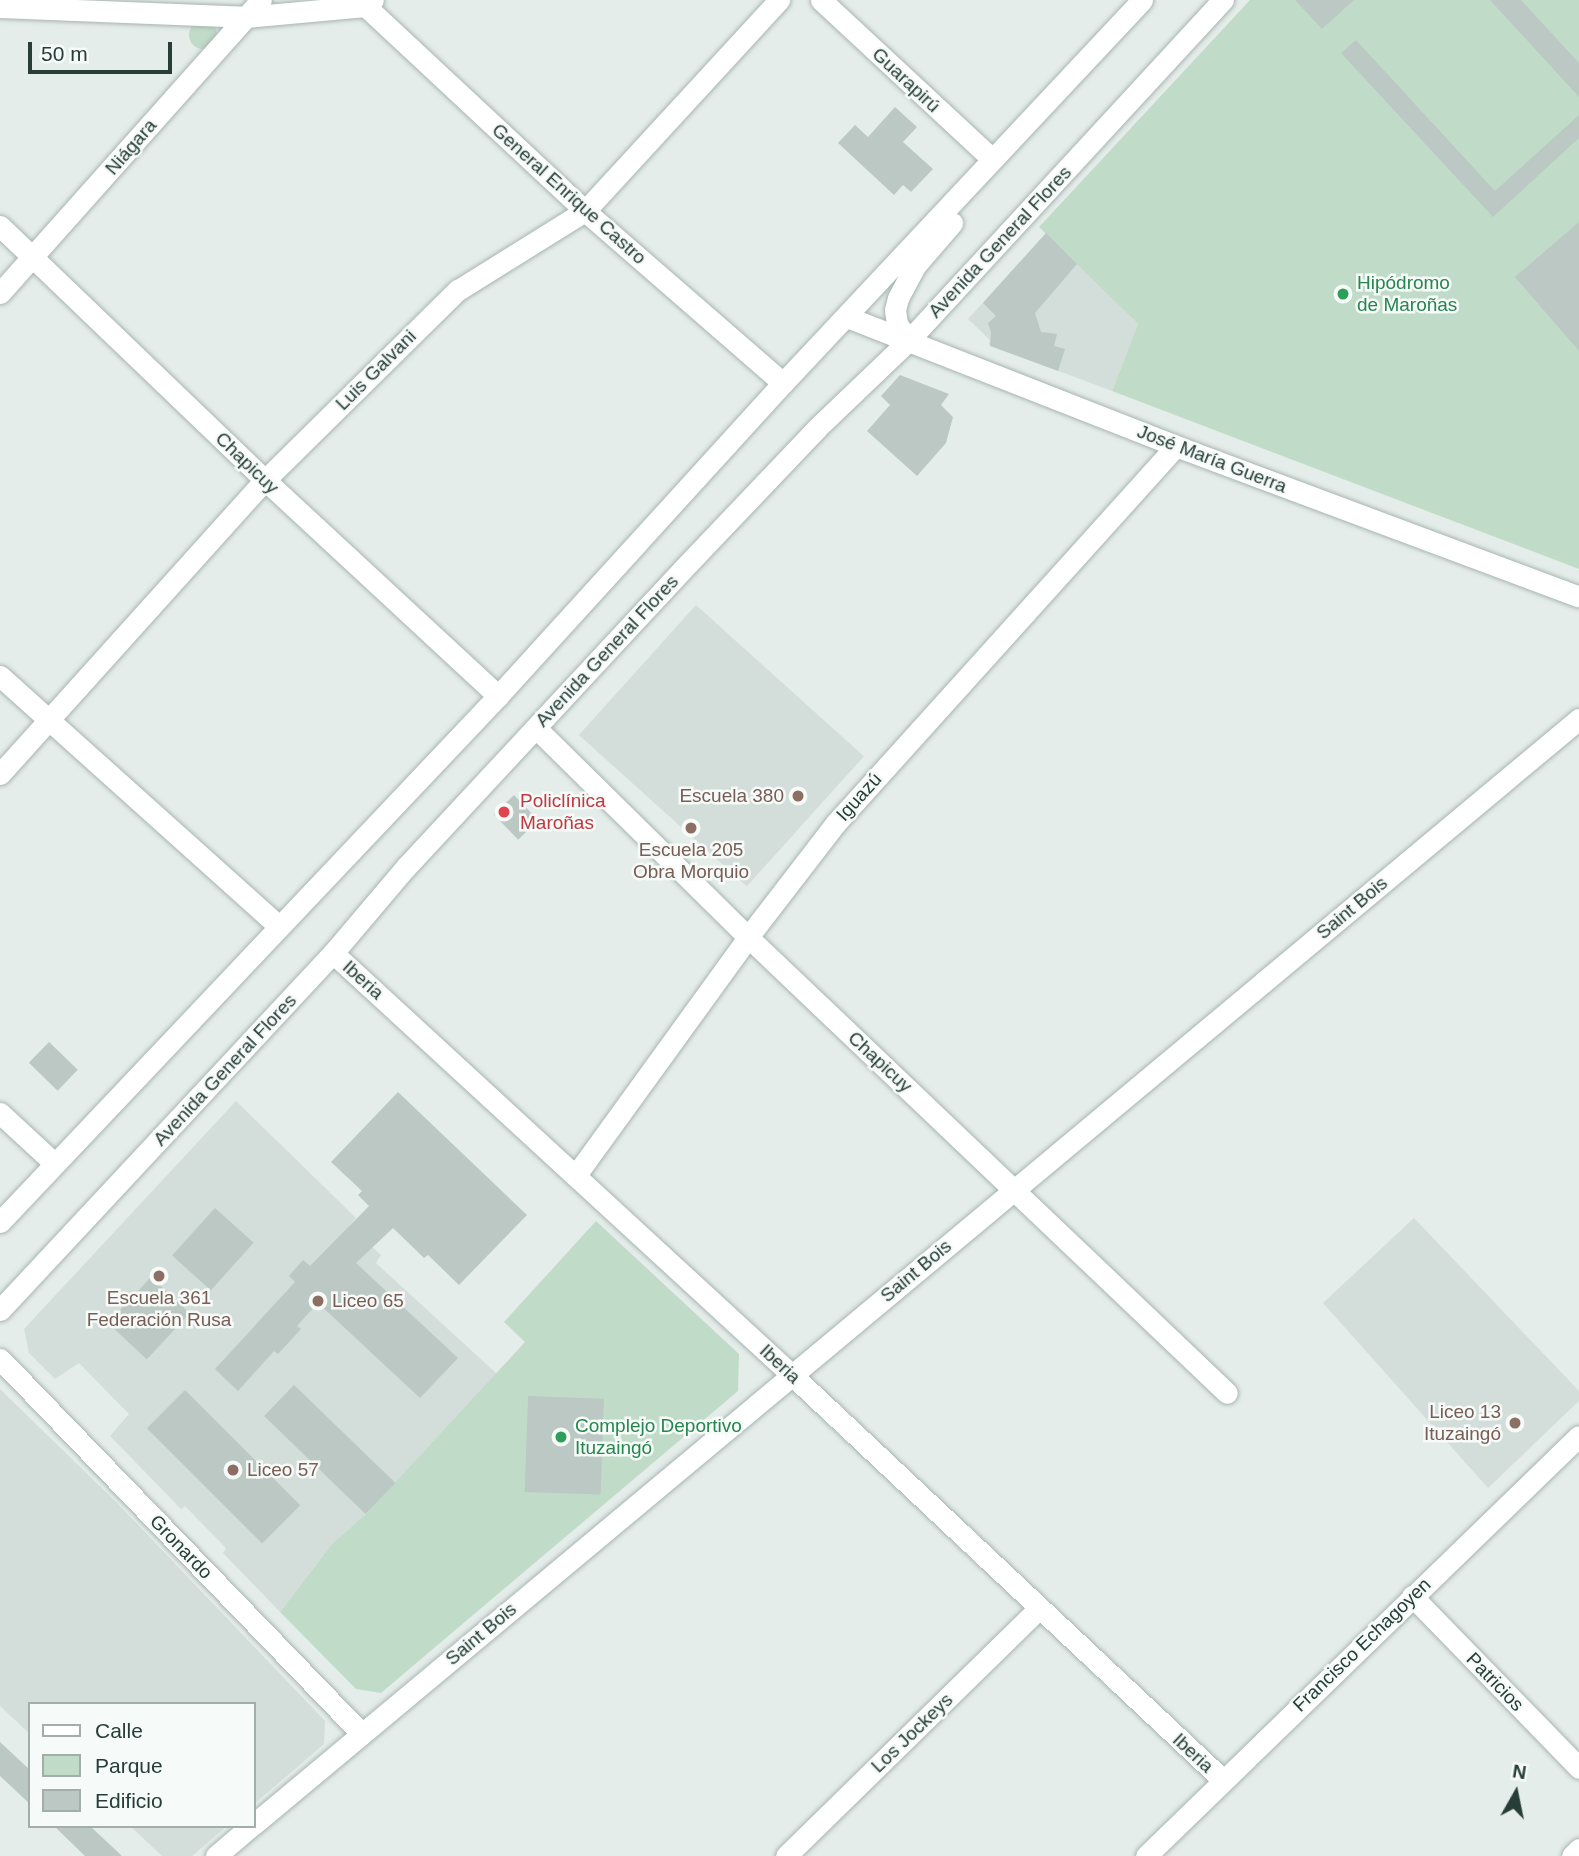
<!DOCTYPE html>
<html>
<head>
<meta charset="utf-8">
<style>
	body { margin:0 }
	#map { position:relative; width:1579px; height:1856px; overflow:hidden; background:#e5edea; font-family:Arial,sans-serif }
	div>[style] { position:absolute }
	.built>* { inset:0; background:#d3ddd9; transform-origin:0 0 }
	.green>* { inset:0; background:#c0dcc9 }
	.round { border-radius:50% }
	.building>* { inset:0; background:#bbc8c3; transform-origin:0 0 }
	.roads { filter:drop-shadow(0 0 2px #a8b5b1) drop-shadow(0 0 2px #a8b5b1) }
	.street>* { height:21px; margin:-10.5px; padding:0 10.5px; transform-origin:10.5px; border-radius:10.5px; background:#fff }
	.secondary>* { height:21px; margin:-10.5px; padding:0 10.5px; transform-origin:10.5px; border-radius:10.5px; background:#fff }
	.dots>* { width:19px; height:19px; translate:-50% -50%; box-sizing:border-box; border:4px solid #f6faf8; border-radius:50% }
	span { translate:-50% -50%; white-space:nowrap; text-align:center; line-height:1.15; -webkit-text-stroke:5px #f6faf8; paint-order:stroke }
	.street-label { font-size:19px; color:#263d38 }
	.leisure-label { font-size:19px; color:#27864d }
	.left { translate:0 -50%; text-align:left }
	.education-label { font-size:19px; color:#785e54 }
	.right { translate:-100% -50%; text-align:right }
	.health-label { font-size:19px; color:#be3a42 }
	.legend { position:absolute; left:28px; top:1702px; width:228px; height:126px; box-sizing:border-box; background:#f6faf8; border:2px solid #a3aeab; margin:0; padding:9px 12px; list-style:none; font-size:21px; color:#263d38 }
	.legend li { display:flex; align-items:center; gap:14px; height:35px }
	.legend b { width:35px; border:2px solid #a3aeab }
	.north { position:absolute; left:1481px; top:1758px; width:70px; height:70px; -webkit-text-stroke:5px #f6faf8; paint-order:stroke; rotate:9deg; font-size:19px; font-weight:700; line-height:28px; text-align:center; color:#263d38 }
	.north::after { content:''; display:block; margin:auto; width:24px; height:32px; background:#263d38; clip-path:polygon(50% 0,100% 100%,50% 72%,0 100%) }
	.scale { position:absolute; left:28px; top:42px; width:144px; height:32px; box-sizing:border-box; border:4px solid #263d38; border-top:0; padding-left:9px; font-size:21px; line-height:24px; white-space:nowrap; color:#263d38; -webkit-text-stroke:5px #f6faf8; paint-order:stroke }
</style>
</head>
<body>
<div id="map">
	<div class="built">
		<div style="clip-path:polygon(1046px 233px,1138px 324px,1112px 391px,989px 345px,990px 340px,968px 319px)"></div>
		<div style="left:696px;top:605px;width:226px;height:175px;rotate:42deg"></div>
		<div style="clip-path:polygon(236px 1101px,356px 1218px,349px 1226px,381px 1255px,376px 1263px,497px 1374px,368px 1512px,332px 1544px,280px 1612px,223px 1553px,226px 1548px,185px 1506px,181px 1509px,110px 1436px,129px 1414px,79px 1363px,55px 1379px,29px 1353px,24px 1329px)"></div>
		<div style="clip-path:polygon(1414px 1218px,1579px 1391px,1579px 1401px,1488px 1488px,1323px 1303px)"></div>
		<div style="clip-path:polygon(0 1389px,117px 1503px,325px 1721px,324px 1744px,254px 1804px,254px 1704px,30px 1704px,30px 1734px,0 1706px)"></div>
		<div style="clip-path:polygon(130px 1826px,227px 1826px,192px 1856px,162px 1856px)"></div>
	</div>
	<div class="green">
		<div style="clip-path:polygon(1250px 0,1579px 0,1579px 569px,1112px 391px,1138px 324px,1039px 227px)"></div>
		<div class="round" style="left:189px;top:21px;width:28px;height:28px"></div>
		<div style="clip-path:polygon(596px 1221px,739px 1354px,738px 1391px,381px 1693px,356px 1689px,280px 1612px,332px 1544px,368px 1512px,525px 1342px,504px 1322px)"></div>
	</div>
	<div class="building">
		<div style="clip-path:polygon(1295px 0,1354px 0,1322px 29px)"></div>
		<div style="clip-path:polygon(1490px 0,1521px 0,1579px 63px,1579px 97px)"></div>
		<div style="clip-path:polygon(1356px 40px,1495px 191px,1579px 115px,1579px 138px,1493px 217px,1341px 53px)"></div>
		<div style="clip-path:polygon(895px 107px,917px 127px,903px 142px,933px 169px,911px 192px,903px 185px,894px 195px,838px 143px,855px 125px,868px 137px)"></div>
		<div style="clip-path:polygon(1579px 222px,1579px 351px,1515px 277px)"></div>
		<div style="clip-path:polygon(1046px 233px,1077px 264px,1035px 313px,1041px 332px,1057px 334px,1054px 346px,1065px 349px,1058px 371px,990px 346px,991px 332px,988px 323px,996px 316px,983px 303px)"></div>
		<div style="clip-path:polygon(900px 375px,949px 394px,941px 405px,953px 417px,946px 443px,917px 476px,867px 431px,890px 405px,881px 396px)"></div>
		<div style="left:514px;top:795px;width:35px;height:28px;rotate:46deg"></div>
		<div style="left:49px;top:1042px;width:40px;height:29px;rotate:44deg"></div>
		<div style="clip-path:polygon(398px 1092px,527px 1215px,459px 1285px,428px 1255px,424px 1258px,393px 1228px,356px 1263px,458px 1358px,420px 1398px,318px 1303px,297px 1326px,301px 1329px,278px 1354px,274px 1351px,238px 1391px,215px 1369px,295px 1282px,289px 1276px,303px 1260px,310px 1266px,369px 1206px,358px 1195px,362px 1191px,331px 1162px)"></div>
		<div style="left:215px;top:1208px;width:52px;height:64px;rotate:42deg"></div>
		<div style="left:151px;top:1277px;width:53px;height:63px;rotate:43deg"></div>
		<div style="left:294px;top:1385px;width:141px;height:43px;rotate:44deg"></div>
		<div style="left:185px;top:1390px;width:163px;height:54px;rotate:45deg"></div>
		<div style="left:528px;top:1396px;width:76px;height:96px;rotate:2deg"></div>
		<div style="clip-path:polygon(0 1742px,30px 1770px,30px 1804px,0 1776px)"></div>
		<div style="clip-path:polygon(54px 1826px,90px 1826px,122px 1856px,85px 1856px)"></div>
	</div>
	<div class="roads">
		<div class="street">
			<div style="left:359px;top:0;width:309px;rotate:43deg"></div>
			<div style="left:585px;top:211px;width:262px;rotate:41deg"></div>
			<div style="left:821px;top:0;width:233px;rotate:42.9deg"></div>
			<div style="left:0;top:7px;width:245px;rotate:2.3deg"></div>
			<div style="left:245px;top:17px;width:121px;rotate:-5.2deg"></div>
			<div style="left:366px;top:6px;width:9px;rotate:-41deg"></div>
			<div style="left:0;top:226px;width:367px;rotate:43.8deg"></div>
			<div style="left:265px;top:480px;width:318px;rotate:42.8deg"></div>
			<div style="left:0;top:293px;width:392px;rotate:-48.3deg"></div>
			<div style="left:0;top:676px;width:373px;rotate:41.9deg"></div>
			<div style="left:536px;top:728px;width:298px;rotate:44.6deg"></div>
			<div style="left:748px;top:937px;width:661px;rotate:43.59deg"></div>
			<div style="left:0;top:774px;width:396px;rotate:-48deg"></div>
			<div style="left:265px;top:480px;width:271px;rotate:-44.6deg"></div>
			<div style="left:458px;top:290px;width:150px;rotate:-31.9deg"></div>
			<div style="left:585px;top:211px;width:287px;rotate:-47.4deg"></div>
			<div style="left:333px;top:953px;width:624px;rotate:42.6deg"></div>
			<div style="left:792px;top:1375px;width:591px;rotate:43.22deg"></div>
			<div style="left:0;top:1113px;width:74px;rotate:42.8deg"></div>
			<div style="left:576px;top:1175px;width:294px;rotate:-54.1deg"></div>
			<div style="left:748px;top:937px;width:143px;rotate:-52.4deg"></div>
			<div style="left:835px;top:824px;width:509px;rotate:-47.95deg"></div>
			<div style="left:0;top:1359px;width:521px;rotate:46.01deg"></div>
			<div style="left:1412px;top:1596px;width:240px;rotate:45.8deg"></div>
			<div style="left:254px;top:1824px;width:1725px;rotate:-39.83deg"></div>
			<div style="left:216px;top:1856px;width:46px;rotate:-40.6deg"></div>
			<div style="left:786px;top:1856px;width:353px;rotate:-44.4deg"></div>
			<div style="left:1146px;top:1856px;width:603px;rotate:-44.13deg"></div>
			<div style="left:1572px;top:1856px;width:10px;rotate:-45deg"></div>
		</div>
		<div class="secondary">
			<div style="left:847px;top:317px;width:353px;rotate:21.4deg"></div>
			<div style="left:1176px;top:446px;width:430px;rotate:20.5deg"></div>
			<div style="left:909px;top:340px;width:20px;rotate:-127deg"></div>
			<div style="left:897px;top:324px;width:14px;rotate:-98deg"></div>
			<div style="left:895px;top:310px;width:12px;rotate:-76deg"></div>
			<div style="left:898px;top:298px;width:36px;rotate:-62deg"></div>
			<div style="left:915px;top:266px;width:57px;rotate:-49.3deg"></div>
			<div style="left:0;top:1222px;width:724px;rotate:-46.57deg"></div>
			<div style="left:498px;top:696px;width:423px;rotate:-47.7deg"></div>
			<div style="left:783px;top:383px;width:525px;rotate:-46.85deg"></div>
			<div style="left:0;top:1310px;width:488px;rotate:-47deg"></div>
			<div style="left:333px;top:953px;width:113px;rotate:-49.7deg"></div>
			<div style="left:406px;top:867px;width:405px;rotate:-47.1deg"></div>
			<div style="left:682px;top:570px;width:196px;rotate:-46.4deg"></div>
			<div style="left:817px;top:428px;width:127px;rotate:-43.7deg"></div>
			<div style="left:909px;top:340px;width:463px;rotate:-47.3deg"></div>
		</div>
	</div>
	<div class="dots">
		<div style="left:1343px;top:294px;background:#2e9e5b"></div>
		<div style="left:798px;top:796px;background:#8d6e63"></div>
		<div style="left:504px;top:812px;background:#e0444e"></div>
		<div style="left:691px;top:828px;background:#8d6e63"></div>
		<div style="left:159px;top:1276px;background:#8d6e63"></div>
		<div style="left:318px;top:1301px;background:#8d6e63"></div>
		<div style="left:1515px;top:1423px;background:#8d6e63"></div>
		<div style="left:561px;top:1437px;background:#2e9e5b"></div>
		<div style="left:233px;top:1470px;background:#8d6e63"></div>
	</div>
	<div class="street-label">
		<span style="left:906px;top:80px;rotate:43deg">Guarapirú</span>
		<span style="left:131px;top:147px;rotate:-49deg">Niágara</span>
		<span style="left:569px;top:194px;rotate:42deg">General Enrique Castro</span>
		<span style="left:1000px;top:242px;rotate:-47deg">Avenida General Flores</span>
		<span style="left:376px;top:370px;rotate:-45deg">Luis Galvani</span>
		<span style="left:1212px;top:459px;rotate:21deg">José María Guerra</span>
		<span style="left:247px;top:463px;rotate:44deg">Chapicuy</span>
		<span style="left:607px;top:651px;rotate:-47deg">Avenida General Flores</span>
		<span style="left:859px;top:797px;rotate:-48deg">Iguazú</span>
		<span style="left:1352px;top:908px;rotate:-40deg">Saint Bois</span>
		<span style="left:363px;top:980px;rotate:42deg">Iberia</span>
		<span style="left:880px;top:1062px;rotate:43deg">Chapicuy</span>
		<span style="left:225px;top:1070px;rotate:-47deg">Avenida General Flores</span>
		<span style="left:916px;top:1271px;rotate:-40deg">Saint Bois</span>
		<span style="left:780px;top:1364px;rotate:43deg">Iberia</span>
		<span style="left:181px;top:1547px;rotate:46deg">Gronardo</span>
		<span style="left:481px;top:1634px;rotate:-40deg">Saint Bois</span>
		<span style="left:1362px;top:1645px;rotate:-44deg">Francisco Echagoyen</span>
		<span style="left:1495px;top:1682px;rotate:46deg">Patricios</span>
		<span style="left:912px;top:1733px;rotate:-44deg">Los Jockeys</span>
		<span style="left:1193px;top:1753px;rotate:43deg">Iberia</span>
	</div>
	<div class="leisure-label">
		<span class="left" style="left:1357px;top:294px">Hipódromo<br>de Maroñas</span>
		<span class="left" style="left:575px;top:1437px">Complejo Deportivo<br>Ituzaingó</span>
	</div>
	<div class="education-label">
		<span class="right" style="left:784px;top:796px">Escuela 380</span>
		<span style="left:691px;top:861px">Escuela 205<br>Obra Morquio</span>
		<span style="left:159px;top:1309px">Escuela 361<br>Federación Rusa</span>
		<span class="left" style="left:332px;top:1301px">Liceo 65</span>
		<span class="right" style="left:1501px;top:1423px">Liceo 13<br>Ituzaingó</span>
		<span class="left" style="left:247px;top:1470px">Liceo 57</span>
	</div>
	<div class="health-label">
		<span class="left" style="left:520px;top:812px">Policlínica<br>Maroñas</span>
	</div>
	<ul class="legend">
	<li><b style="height:9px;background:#fff"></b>Calle</li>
	<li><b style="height:19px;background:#c0dcc9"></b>Parque</li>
	<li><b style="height:19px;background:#bbc8c3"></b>Edificio</li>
	</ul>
	<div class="north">N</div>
	<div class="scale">50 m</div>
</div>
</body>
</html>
